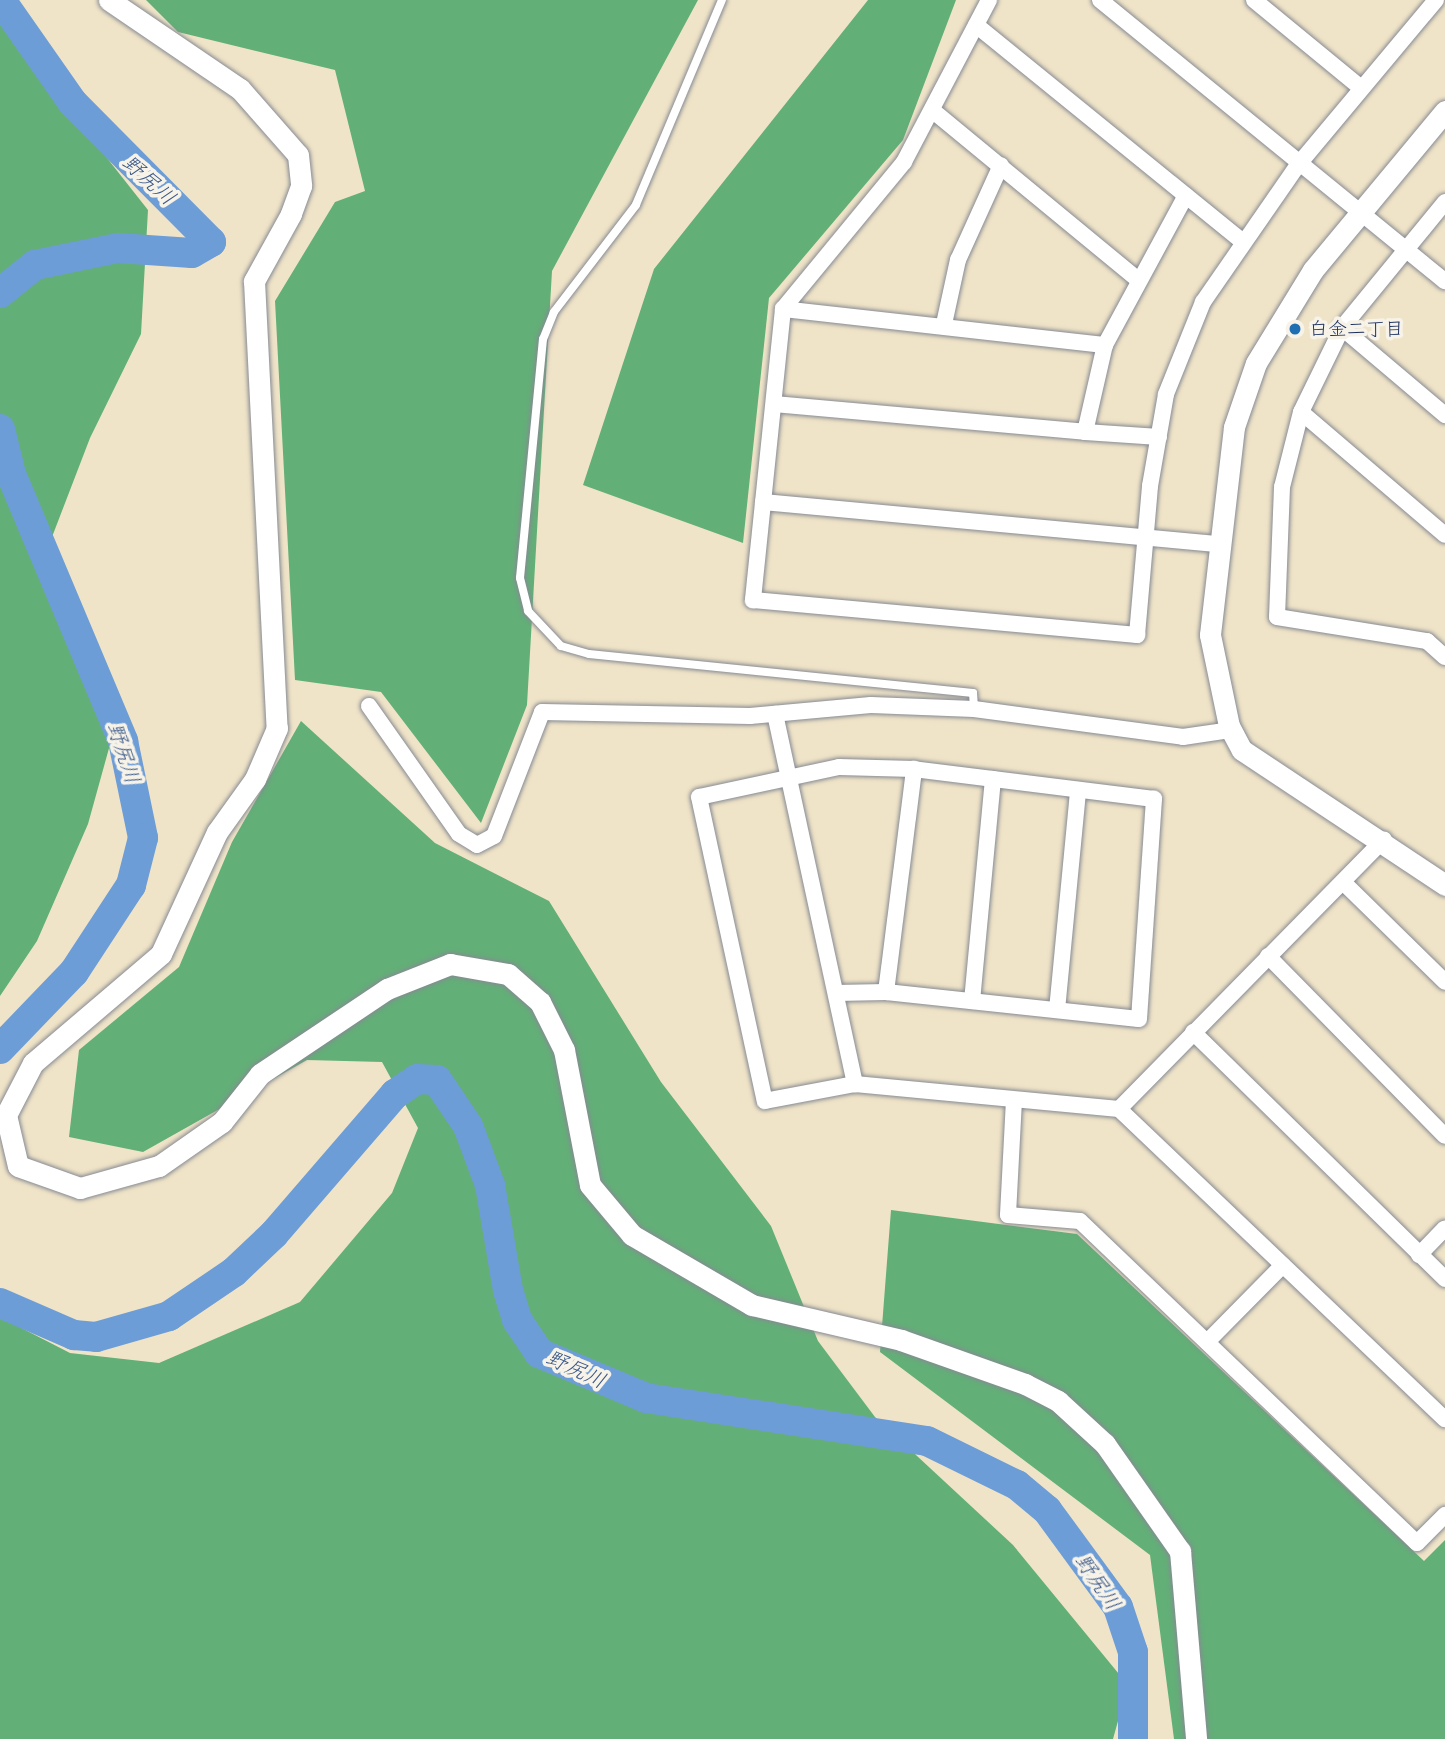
<!DOCTYPE html>
<html>
<head>
<meta charset="utf-8">
<style>
	body { margin:0 }
	#map { position:relative; width:1445px; height:1739px; overflow:hidden; background:#f0e4c8; font-family:Delius,"Klee One",sans-serif }
	div>[style] { position:absolute }
	.forest>* { inset:0; background:#63af78 }
	.river>* { height:30px; margin:-15px; padding:0 15px; transform-origin:15px; border-radius:15px; background:#6d9dd7 }
	.roads { filter:drop-shadow(0 0 2px #868a93) drop-shadow(0 0 2px #868a93) }
	.service>* { height:8px; margin:-4px; padding:0 4px; transform-origin:4px; border-radius:4px; background:#fff }
	.minor>* { height:16px; margin:-8px; padding:0 8px; transform-origin:8px; border-radius:8px; background:#fff }
	.tertiary>* { height:21px; margin:-10.5px; padding:0 10.5px; transform-origin:10.5px; border-radius:10.5px; background:#fff }
	.dots>* { width:19px; height:19px; translate:-50% -50%; box-sizing:border-box; border:4px solid #f7f3e8; border-radius:50% }
	span { translate:-50% -50%; white-space:nowrap; text-align:center; line-height:1.15; -webkit-text-stroke:7px #f7f3e8; paint-order:stroke }
	.poi-label { font-size:19px; color:#1b2f5e }
	.left { translate:0 -50%; text-align:left }
	.water-label { font-size:21px; color:#385688; font-style:italic }
</style>
</head>
<body>
<div id="map">
	<div class="forest">
		<div style="clip-path:polygon(0 0,36px 68px,148px 210px,141px 334px,90px 438px,52px 537px,57px 602px,116px 723px,88px 824px,37px 941px,0 996px)"></div>
		<div style="clip-path:polygon(146px 0,698px 0,552px 271px,527px 705px,481px 823px,381px 692px,295px 680px,275px 301px,335px 202px,365px 191px,335px 70px,178px 32px)"></div>
		<div style="clip-path:polygon(868px 0,956px 0,903px 140px,769px 298px,743px 543px,583px 485px,654px 269px)"></div>
		<div style="clip-path:polygon(301px 721px,435px 843px,549px 901px,661px 1082px,771px 1226px,818px 1341px,875px 1417px,1013px 1545px,1128px 1685px,1113px 1739px,0 1739px,0 1317px,70px 1353px,159px 1363px,300px 1302px,392px 1193px,418px 1128px,382px 1062px,307px 1060px,143px 1152px,69px 1137px,79px 1050px,179px 967px,232px 842px)"></div>
		<div style="clip-path:polygon(891px 1210px,1077px 1234px,1424px 1561px,1445px 1540px,1445px 1739px,1174px 1739px,1150px 1555px,880px 1352px)"></div>
	</div>
	<div class="river">
		<div style="left:0;top:293px;width:45px;rotate:-38.7deg"></div>
		<div style="left:35px;top:265px;width:85px;rotate:-11.6deg"></div>
		<div style="left:118px;top:248px;width:74px;rotate:3.9deg"></div>
		<div style="left:192px;top:253px;width:22px;rotate:-30deg"></div>
		<div style="left:211px;top:242px;width:196px;rotate:-134.8deg"></div>
		<div style="left:73px;top:103px;width:126px;rotate:-125deg"></div>
		<div style="left:0;top:429px;width:46px;rotate:76.3deg"></div>
		<div style="left:11px;top:474px;width:290px;rotate:67.2deg"></div>
		<div style="left:123px;top:741px;width:99px;rotate:78.3deg"></div>
		<div style="left:143px;top:838px;width:49px;rotate:104.3deg"></div>
		<div style="left:131px;top:885px;width:104px;rotate:123.2deg"></div>
		<div style="left:74px;top:972px;width:107px;rotate:133.9deg"></div>
		<div style="left:0;top:1303px;width:81px;rotate:23.4deg"></div>
		<div style="left:74px;top:1335px;width:22px;rotate:5deg"></div>
		<div style="left:96px;top:1337px;width:76px;rotate:-16deg"></div>
		<div style="left:169px;top:1316px;width:78px;rotate:-34.1deg"></div>
		<div style="left:234px;top:1272px;width:55px;rotate:-43.5deg"></div>
		<div style="left:274px;top:1234px;width:185px;rotate:-49.2deg"></div>
		<div style="left:395px;top:1094px;width:27px;rotate:-34deg"></div>
		<div style="left:417px;top:1079px;width:20px;rotate:3deg"></div>
		<div style="left:437px;top:1080px;width:55px;rotate:56deg"></div>
		<div style="left:468px;top:1126px;width:63px;rotate:69.6deg"></div>
		<div style="left:490px;top:1185px;width:107px;rotate:80.3deg"></div>
		<div style="left:508px;top:1290px;width:31px;rotate:73deg"></div>
		<div style="left:517px;top:1320px;width:40px;rotate:56deg"></div>
		<div style="left:539px;top:1353px;width:116px;rotate:22.8deg"></div>
		<div style="left:646px;top:1398px;width:284px;rotate:8.7deg"></div>
		<div style="left:927px;top:1441px;width:100px;rotate:26.1deg"></div>
		<div style="left:1017px;top:1485px;width:39px;rotate:40deg"></div>
		<div style="left:1047px;top:1510px;width:120px;rotate:53.8deg"></div>
		<div style="left:1118px;top:1607px;width:47px;rotate:71.6deg"></div>
		<div style="left:1133px;top:1652px;width:87px;rotate:90deg"></div>
	</div>
	<div class="roads">
		<div class="service">
			<div style="left:722px;top:0;width:222px;rotate:112.8deg"></div>
			<div style="left:636px;top:205px;width:135px;rotate:127.5deg"></div>
			<div style="left:554px;top:312px;width:29px;rotate:112deg"></div>
			<div style="left:543px;top:339px;width:240px;rotate:95.5deg"></div>
			<div style="left:520px;top:578px;width:34px;rotate:76deg"></div>
			<div style="left:528px;top:611px;width:48px;rotate:46.7deg"></div>
			<div style="left:561px;top:646px;width:29px;rotate:16deg"></div>
			<div style="left:589px;top:654px;width:386px;rotate:5.8deg"></div>
			<div style="left:973px;top:693px;width:16px;rotate:86deg"></div>
		</div>
		<div class="minor">
			<div style="left:989px;top:0;width:183px;rotate:117.7deg"></div>
			<div style="left:904px;top:162px;width:190px;rotate:129.5deg"></div>
			<div style="left:783px;top:309px;width:293px;rotate:95.9deg"></div>
			<div style="left:753px;top:600px;width:386px;rotate:5.2deg"></div>
			<div style="left:1137px;top:635px;width:150px;rotate:-85deg"></div>
			<div style="left:1150px;top:486px;width:93px;rotate:-80.1deg"></div>
			<div style="left:1166px;top:394px;width:99px;rotate:-68.1deg"></div>
			<div style="left:1203px;top:302px;width:167px;rotate:-55.3deg"></div>
			<div style="left:1298px;top:165px;width:215px;rotate:-50.1deg"></div>
			<div style="left:1100px;top:0;width:445px;rotate:39.2deg"></div>
			<div style="left:1254px;top:0;width:139px;rotate:39.4deg"></div>
			<div style="left:976px;top:25px;width:343px;rotate:39.1deg"></div>
			<div style="left:932px;top:110px;width:264px;rotate:39.5deg"></div>
			<div style="left:1445px;top:202px;width:163px;rotate:129.3deg"></div>
			<div style="left:1342px;top:328px;width:93px;rotate:116deg"></div>
			<div style="left:1301px;top:412px;width:77px;rotate:104.2deg"></div>
			<div style="left:1282px;top:487px;width:130px;rotate:92.2deg"></div>
			<div style="left:1277px;top:617px;width:152px;rotate:9.1deg"></div>
			<div style="left:1427px;top:641px;width:24px;rotate:42deg"></div>
			<div style="left:783px;top:309px;width:324px;rotate:6.4deg"></div>
			<div style="left:944px;top:324px;width:66px;rotate:-77.7deg"></div>
			<div style="left:958px;top:260px;width:104px;rotate:-65.6deg"></div>
			<div style="left:1342px;top:328px;width:135px;rotate:40.2deg"></div>
			<div style="left:774px;top:404px;width:312px;rotate:5.1deg"></div>
			<div style="left:1301px;top:412px;width:189px;rotate:40.5deg"></div>
			<div style="left:1159px;top:437px;width:74px;rotate:-176.1deg"></div>
			<div style="left:1085px;top:432px;width:89px;rotate:-77.1deg"></div>
			<div style="left:1105px;top:345px;width:170px;rotate:-61.6deg"></div>
			<div style="left:763px;top:502px;width:458px;rotate:5.3deg"></div>
			<div style="left:369px;top:706px;width:156px;rotate:54.9deg"></div>
			<div style="left:459px;top:834px;width:21px;rotate:31deg"></div>
			<div style="left:477px;top:845px;width:19px;rotate:-28deg"></div>
			<div style="left:494px;top:836px;width:133px;rotate:-68.8deg"></div>
			<div style="left:542px;top:712px;width:208px;rotate:1.1deg"></div>
			<div style="left:750px;top:716px;width:121px;rotate:-5.2deg"></div>
			<div style="left:871px;top:705px;width:103px;rotate:2.2deg"></div>
			<div style="left:974px;top:709px;width:211px;rotate:7.6deg"></div>
			<div style="left:1183px;top:737px;width:49px;rotate:-8.3deg"></div>
			<div style="left:775px;top:714px;width:379px;rotate:77.8deg"></div>
			<div style="left:855px;top:1084px;width:265px;rotate:5.4deg"></div>
			<div style="left:1119px;top:1109px;width:378px;rotate:-45.5deg"></div>
			<div style="left:1344px;top:883px;width:141px;rotate:44.4deg"></div>
			<div style="left:1268px;top:956px;width:252px;rotate:45.5deg"></div>
			<div style="left:886px;top:992px;width:225px;rotate:-82.8deg"></div>
			<div style="left:836px;top:993px;width:50px;rotate:-1.1deg"></div>
			<div style="left:886px;top:992px;width:254px;rotate:6.1deg"></div>
			<div style="left:1139px;top:1019px;width:221px;rotate:-86.1deg"></div>
			<div style="left:1154px;top:799px;width:242px;rotate:-172.9deg"></div>
			<div style="left:914px;top:769px;width:75px;rotate:-178.5deg"></div>
			<div style="left:839px;top:767px;width:143px;rotate:167.9deg"></div>
			<div style="left:699px;top:797px;width:311px;rotate:77.8deg"></div>
			<div style="left:765px;top:1101px;width:92px;rotate:-10.7deg"></div>
			<div style="left:972px;top:1001px;width:223px;rotate:-84.6deg"></div>
			<div style="left:1057px;top:1010px;width:221px;rotate:-84.5deg"></div>
			<div style="left:1193px;top:1032px;width:353px;rotate:44.4deg"></div>
			<div style="left:1014px;top:1100px;width:115px;rotate:93deg"></div>
			<div style="left:1008px;top:1215px;width:72px;rotate:4.8deg"></div>
			<div style="left:1080px;top:1221px;width:466px;rotate:43.7deg"></div>
			<div style="left:1417px;top:1543px;width:40px;rotate:-45deg"></div>
			<div style="left:1119px;top:1109px;width:450px;rotate:43.6deg"></div>
			<div style="left:1419px;top:1255px;width:37px;rotate:-46deg"></div>
			<div style="left:1207px;top:1342px;width:108px;rotate:-45.4deg"></div>
		</div>
		<div class="tertiary">
			<div style="left:109px;top:0;width:158px;rotate:34.2deg"></div>
			<div style="left:240px;top:89px;width:88px;rotate:48.7deg"></div>
			<div style="left:298px;top:155px;width:31px;rotate:84deg"></div>
			<div style="left:301px;top:186px;width:30px;rotate:110deg"></div>
			<div style="left:291px;top:214px;width:77px;rotate:118.9deg"></div>
			<div style="left:254px;top:281px;width:448px;rotate:87.1deg"></div>
			<div style="left:277px;top:728px;width:56px;rotate:113.3deg"></div>
			<div style="left:255px;top:779px;width:65px;rotate:125.6deg"></div>
			<div style="left:217px;top:832px;width:134px;rotate:114.7deg"></div>
			<div style="left:161px;top:954px;width:168px;rotate:139.6deg"></div>
			<div style="left:33px;top:1063px;width:59px;rotate:117.4deg"></div>
			<div style="left:6px;top:1115px;width:52px;rotate:76.8deg"></div>
			<div style="left:18px;top:1166px;width:66px;rotate:19.5deg"></div>
			<div style="left:80px;top:1188px;width:82px;rotate:-15.6deg"></div>
			<div style="left:159px;top:1166px;width:77px;rotate:-34.9deg"></div>
			<div style="left:222px;top:1122px;width:61px;rotate:-51.6deg"></div>
			<div style="left:260px;top:1074px;width:153px;rotate:-33.8deg"></div>
			<div style="left:387px;top:989px;width:68px;rotate:-21.6deg"></div>
			<div style="left:450px;top:964px;width:59px;rotate:9.8deg"></div>
			<div style="left:508px;top:974px;width:43px;rotate:41.2deg"></div>
			<div style="left:540px;top:1002px;width:54px;rotate:63.4deg"></div>
			<div style="left:564px;top:1050px;width:137px;rotate:79.1deg"></div>
			<div style="left:590px;top:1185px;width:65px;rotate:50deg"></div>
			<div style="left:632px;top:1235px;width:139px;rotate:30.3deg"></div>
			<div style="left:752px;top:1305px;width:153px;rotate:13.2deg"></div>
			<div style="left:901px;top:1340px;width:132px;rotate:19.5deg"></div>
			<div style="left:1025px;top:1384px;width:37px;rotate:27deg"></div>
			<div style="left:1058px;top:1401px;width:64px;rotate:42.5deg"></div>
			<div style="left:1105px;top:1444px;width:131px;rotate:55deg"></div>
			<div style="left:1180px;top:1551px;width:189px;rotate:85.1deg"></div>
			<div style="left:1445px;top:111px;width:207px;rotate:129.7deg"></div>
			<div style="left:1313px;top:270px;width:109px;rotate:121.5deg"></div>
			<div style="left:1256px;top:363px;width:68px;rotate:109deg"></div>
			<div style="left:1234px;top:427px;width:209px;rotate:96.6deg"></div>
			<div style="left:1210px;top:635px;width:93px;rotate:78.2deg"></div>
			<div style="left:1229px;top:726px;width:27px;rotate:62deg"></div>
			<div style="left:1242px;top:750px;width:244px;rotate:33.6deg"></div>
		</div>
	</div>
	<div class="dots">
		<div style="left:1295px;top:329px;background:#1f6fb2"></div>
	</div>
	<div class="poi-label">
		<span class="left" style="left:1309px;top:329px">白金二丁目</span>
	</div>
	<div class="water-label">
		<span style="left:149px;top:180px;rotate:42deg">野尻川</span>
		<span style="left:124px;top:753px;rotate:72deg">野尻川</span>
		<span style="left:576px;top:1369px;rotate:25deg">野尻川</span>
		<span style="left:1098px;top:1582px;rotate:56deg">野尻川</span>
	</div>
</div>
</body>
</html>
